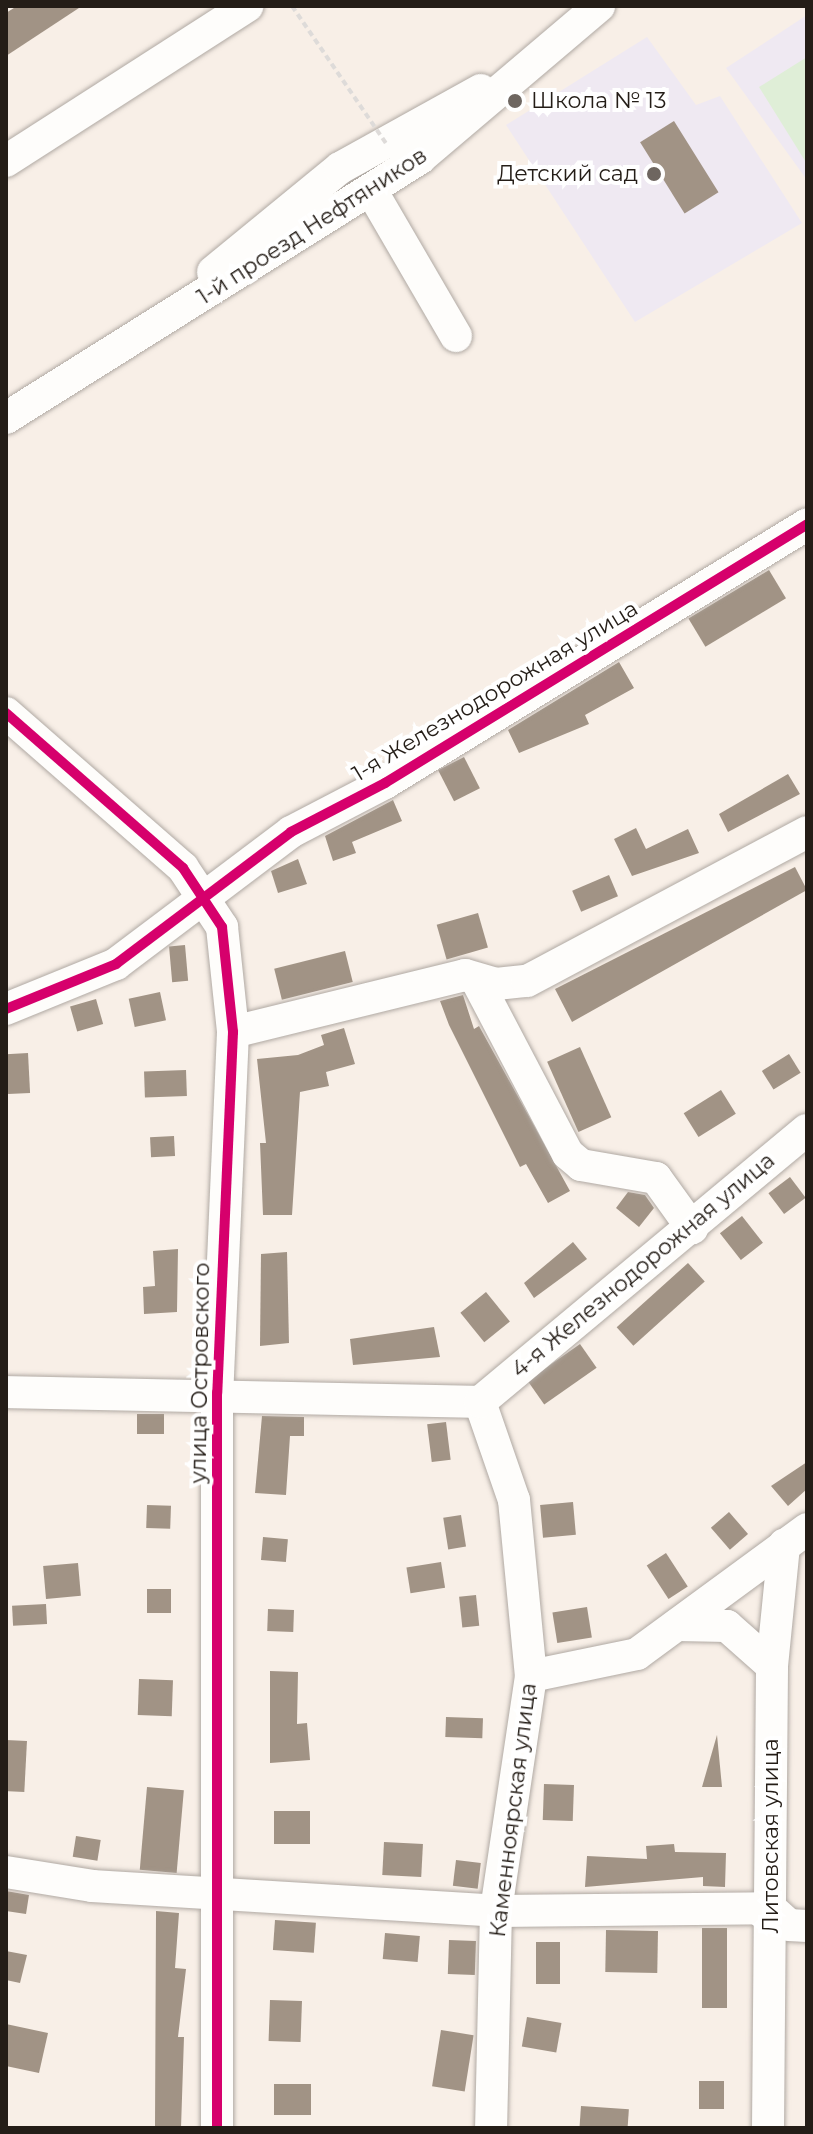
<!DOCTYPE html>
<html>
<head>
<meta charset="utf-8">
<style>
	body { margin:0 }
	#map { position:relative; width:813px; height:2134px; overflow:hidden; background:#f8efe7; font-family:Montserrat,sans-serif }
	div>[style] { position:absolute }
	.education>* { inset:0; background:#efe9f2 }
	.green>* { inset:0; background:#dfeed7 }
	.building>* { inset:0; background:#a19385; transform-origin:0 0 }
	.roads { filter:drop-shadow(0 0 2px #b0a9a3) drop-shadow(0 0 2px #b0a9a3) }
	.minor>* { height:32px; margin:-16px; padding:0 16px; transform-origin:16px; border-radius:16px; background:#fefdfb }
	.path-bridge>* { height:4px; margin-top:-2px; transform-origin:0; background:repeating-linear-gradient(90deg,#dedbd9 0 6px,transparent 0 10px) }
	.cycleway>* { height:10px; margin:-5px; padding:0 5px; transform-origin:5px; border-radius:5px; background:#d6006c }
	.dots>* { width:22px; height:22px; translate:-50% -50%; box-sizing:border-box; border:4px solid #fff; border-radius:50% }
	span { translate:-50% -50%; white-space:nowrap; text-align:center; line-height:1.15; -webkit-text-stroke:8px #fff; paint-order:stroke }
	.poi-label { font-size:22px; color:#241d17 }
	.left { translate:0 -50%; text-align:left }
	.right { translate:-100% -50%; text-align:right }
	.street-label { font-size:22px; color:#241d17 }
	.frame { position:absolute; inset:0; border:8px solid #241d17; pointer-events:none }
</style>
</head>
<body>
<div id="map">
	<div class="education">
		<div style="clip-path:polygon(807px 15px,807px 180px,726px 68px)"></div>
		<div style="clip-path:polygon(647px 37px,696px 105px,720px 96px,802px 223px,635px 322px,506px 125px)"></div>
	</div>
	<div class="green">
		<div style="clip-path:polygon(807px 57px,807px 164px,759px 87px)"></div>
	</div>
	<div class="building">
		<div style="clip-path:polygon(17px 6px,82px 6px,6px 56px,6px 13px)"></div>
		<div style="left:674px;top:121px;width:84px;height:40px;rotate:58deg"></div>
		<div style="left:769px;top:570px;width:33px;height:94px;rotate:59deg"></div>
		<div style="clip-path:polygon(619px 662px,634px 688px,585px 715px,589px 724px,519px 753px,508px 730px)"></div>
		<div style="left:464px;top:757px;width:35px;height:29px;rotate:63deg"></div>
		<div style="clip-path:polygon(788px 774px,800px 794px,728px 832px,719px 814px)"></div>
		<div style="clip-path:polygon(393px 800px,402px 821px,352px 842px,356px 853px,333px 861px,325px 836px)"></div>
		<div style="clip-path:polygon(636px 828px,646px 849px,688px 829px,699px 853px,632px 876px,614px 839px)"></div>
		<div style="clip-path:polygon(298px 859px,307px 884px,278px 893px,271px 871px)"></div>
		<div style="clip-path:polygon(795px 867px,807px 890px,572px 1022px,555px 989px)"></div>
		<div style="left:609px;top:875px;width:23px;height:40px;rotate:67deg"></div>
		<div style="left:478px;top:913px;width:36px;height:43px;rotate:74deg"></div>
		<div style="left:185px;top:945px;width:36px;height:16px;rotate:85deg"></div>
		<div style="left:345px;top:951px;width:32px;height:73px;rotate:76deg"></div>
		<div style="left:160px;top:992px;width:29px;height:32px;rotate:78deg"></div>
		<div style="clip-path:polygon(463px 995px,474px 1029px,479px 1026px,570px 1191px,548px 1203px,526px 1164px,520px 1167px,449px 1025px,440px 1001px)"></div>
		<div style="left:96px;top:999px;width:26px;height:27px;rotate:74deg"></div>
		<div style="clip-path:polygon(344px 1028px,355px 1064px,326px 1072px,329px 1086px,300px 1092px,292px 1215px,263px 1215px,260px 1143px,266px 1143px,257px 1059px,298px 1055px,324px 1045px,321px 1035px)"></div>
		<div style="left:580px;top:1047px;width:77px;height:36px;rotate:66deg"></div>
		<div style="left:28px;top:1053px;width:40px;height:22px;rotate:87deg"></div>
		<div style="left:789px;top:1054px;width:22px;height:32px;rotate:58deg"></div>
		<div style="left:186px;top:1070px;width:26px;height:42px;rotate:88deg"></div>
		<div style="left:721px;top:1090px;width:28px;height:44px;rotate:58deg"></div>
		<div style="left:174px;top:1136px;width:20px;height:24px;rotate:87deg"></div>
		<div style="left:790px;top:1177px;width:26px;height:27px;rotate:53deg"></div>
		<div style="clip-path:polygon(628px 1192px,645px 1195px,654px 1208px,639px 1227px,616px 1208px)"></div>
		<div style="left:742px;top:1216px;width:34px;height:28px;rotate:52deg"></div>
		<div style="clip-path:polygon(573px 1242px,587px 1259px,534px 1298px,524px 1283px)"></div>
		<div style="clip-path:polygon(178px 1249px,177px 1312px,144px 1314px,143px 1287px,155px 1286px,153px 1251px)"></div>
		<div style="clip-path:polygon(287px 1252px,289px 1343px,260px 1346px,261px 1254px)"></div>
		<div style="left:688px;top:1263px;width:25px;height:96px;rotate:48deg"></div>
		<div style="left:486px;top:1292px;width:38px;height:33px;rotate:51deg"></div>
		<div style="clip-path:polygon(434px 1327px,440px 1357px,353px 1365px,350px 1339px)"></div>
		<div style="left:580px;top:1344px;width:29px;height:64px;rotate:55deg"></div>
		<div style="left:137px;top:1414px;width:27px;height:20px"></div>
		<div style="clip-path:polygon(262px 1416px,304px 1417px,304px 1436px,290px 1436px,286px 1495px,255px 1493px)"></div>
		<div style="left:446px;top:1422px;width:38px;height:19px;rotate:83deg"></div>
		<div style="clip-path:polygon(807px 1462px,807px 1489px,788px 1506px,771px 1486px)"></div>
		<div style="left:573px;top:1502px;width:33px;height:33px;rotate:85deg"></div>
		<div style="left:147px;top:1505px;width:24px;height:23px;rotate:2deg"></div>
		<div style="left:729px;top:1512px;width:29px;height:24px;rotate:49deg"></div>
		<div style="left:461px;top:1515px;width:32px;height:18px;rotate:81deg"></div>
		<div style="left:263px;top:1537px;width:25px;height:23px;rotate:5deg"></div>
		<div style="left:666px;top:1553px;width:40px;height:23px;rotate:57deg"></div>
		<div style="left:441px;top:1562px;width:26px;height:35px;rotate:81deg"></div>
		<div style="left:78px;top:1563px;width:33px;height:35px;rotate:85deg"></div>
		<div style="left:147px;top:1589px;width:24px;height:24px"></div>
		<div style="left:476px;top:1595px;width:31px;height:17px;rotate:84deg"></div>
		<div style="left:46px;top:1604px;width:20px;height:34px;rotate:87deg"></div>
		<div style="left:587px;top:1607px;width:31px;height:35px;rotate:81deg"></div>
		<div style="left:268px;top:1609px;width:26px;height:22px;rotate:2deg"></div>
		<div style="clip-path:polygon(270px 1671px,298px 1672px,297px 1724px,307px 1723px,310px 1760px,270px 1763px)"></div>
		<div style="left:139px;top:1679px;width:34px;height:36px;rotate:2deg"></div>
		<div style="left:446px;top:1717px;width:37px;height:20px;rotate:2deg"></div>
		<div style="clip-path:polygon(717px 1735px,722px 1787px,702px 1787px)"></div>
		<div style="left:6px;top:1740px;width:21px;height:51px;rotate:3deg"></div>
		<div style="left:544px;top:1784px;width:30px;height:36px;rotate:2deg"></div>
		<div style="left:147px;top:1787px;width:37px;height:83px;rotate:5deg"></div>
		<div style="left:274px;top:1811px;width:36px;height:33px"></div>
		<div style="left:76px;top:1836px;width:25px;height:21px;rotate:9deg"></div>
		<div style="left:384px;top:1842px;width:39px;height:33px;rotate:3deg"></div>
		<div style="clip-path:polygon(674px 1844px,675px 1852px,726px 1853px,725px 1887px,703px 1886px,703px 1877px,585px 1887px,587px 1856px,647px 1859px,646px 1846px)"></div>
		<div style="left:456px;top:1860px;width:25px;height:26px;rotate:7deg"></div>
		<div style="clip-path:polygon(6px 1891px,29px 1895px,26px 1914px,6px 1911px)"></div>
		<div style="clip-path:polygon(156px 1911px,179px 1913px,175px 1968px,186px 1969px,178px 2037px,184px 2037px,181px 2128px,155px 2128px)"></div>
		<div style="left:275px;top:1920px;width:41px;height:30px;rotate:4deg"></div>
		<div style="left:702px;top:1928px;width:25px;height:80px"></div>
		<div style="left:606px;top:1930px;width:52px;height:42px;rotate:1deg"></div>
		<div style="left:385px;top:1933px;width:35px;height:26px;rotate:5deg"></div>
		<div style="left:449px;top:1940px;width:27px;height:34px;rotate:2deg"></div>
		<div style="left:536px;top:1942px;width:24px;height:42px"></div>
		<div style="clip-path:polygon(6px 1951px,27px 1955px,20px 1983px,6px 1980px)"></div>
		<div style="left:270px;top:2000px;width:32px;height:41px;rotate:2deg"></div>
		<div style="left:527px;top:2017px;width:35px;height:30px;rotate:10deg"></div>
		<div style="clip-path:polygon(6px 2024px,48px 2033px,39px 2073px,6px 2066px)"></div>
		<div style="left:441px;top:2030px;width:33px;height:57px;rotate:9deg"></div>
		<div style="left:699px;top:2081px;width:25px;height:28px"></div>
		<div style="left:274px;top:2084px;width:37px;height:31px"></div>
		<div style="left:581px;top:2106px;width:48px;height:22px;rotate:4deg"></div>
	</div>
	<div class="roads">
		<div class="minor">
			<div style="left:6px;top:161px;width:287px;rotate:-32.7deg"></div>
			<div style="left:371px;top:190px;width:169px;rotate:59.8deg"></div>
			<div style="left:213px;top:272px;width:164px;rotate:-39.3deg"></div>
			<div style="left:340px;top:168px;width:161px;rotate:-29deg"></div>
			<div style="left:6px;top:418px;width:489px;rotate:-32.1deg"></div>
			<div style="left:420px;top:158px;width:235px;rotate:-40.3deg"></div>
			<div style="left:6px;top:713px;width:235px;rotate:41.2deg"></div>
			<div style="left:183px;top:868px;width:71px;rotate:56.5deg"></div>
			<div style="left:222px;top:927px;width:106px;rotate:84deg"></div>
			<div style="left:233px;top:1032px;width:360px;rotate:92.5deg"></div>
			<div style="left:217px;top:1392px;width:736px;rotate:90deg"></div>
			<div style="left:477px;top:981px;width:195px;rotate:62.3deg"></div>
			<div style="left:568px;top:1154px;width:17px;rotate:40deg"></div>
			<div style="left:581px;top:1165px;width:76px;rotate:9.8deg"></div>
			<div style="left:656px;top:1178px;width:62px;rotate:54.2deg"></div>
			<div style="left:6px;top:1009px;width:119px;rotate:-22.2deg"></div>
			<div style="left:116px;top:964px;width:219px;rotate:-37deg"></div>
			<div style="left:291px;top:832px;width:106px;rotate:-27.5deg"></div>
			<div style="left:385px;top:783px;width:495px;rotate:-31.5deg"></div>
			<div style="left:233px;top:1032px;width:239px;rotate:-13.8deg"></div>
			<div style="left:465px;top:975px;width:32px;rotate:16deg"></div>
			<div style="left:496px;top:984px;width:31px;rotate:-6deg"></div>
			<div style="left:527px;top:981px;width:317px;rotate:-28deg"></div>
			<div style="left:6px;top:1392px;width:474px;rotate:1.2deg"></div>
			<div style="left:480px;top:1402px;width:104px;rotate:70.9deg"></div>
			<div style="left:514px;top:1500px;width:177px;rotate:84.5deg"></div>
			<div style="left:531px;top:1676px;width:238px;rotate:98.5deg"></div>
			<div style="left:496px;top:1911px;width:217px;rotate:91.3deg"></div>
			<div style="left:480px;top:1402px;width:425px;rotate:-39.8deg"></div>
			<div style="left:677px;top:1625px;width:50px;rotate:1.1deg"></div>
			<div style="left:727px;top:1626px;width:60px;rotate:41.6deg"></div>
			<div style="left:531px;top:1676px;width:108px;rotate:-11.7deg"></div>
			<div style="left:637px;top:1654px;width:211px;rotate:-36.3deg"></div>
			<div style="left:6px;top:1872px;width:87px;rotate:9.2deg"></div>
			<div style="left:92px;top:1886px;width:405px;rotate:3.5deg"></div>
			<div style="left:496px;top:1911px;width:274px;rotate:-0.6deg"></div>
			<div style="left:770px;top:1908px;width:25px;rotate:42deg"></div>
			<div style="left:789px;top:1925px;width:18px;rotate:3deg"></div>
			<div style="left:768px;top:2128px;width:462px;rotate:-89.5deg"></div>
			<div style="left:772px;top:1666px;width:122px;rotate:-84.3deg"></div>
		</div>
	</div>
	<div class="path-bridge">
		<div style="left:292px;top:6px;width:168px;rotate:55.6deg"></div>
	</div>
	<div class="cycleway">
		<div style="left:6px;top:713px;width:235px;rotate:41.2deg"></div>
		<div style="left:183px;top:868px;width:71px;rotate:56.5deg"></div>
		<div style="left:222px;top:927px;width:106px;rotate:84deg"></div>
		<div style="left:233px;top:1032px;width:360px;rotate:92.5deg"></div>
		<div style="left:217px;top:1392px;width:736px;rotate:90deg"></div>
		<div style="left:6px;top:1009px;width:119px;rotate:-22.2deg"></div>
		<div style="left:116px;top:964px;width:219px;rotate:-37deg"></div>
		<div style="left:291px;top:832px;width:106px;rotate:-27.5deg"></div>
		<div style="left:385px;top:783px;width:495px;rotate:-31.5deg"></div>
	</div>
	<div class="dots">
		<div style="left:515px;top:101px;background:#6e6660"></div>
		<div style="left:654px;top:174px;background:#6e6660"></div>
	</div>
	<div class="poi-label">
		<span class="left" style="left:531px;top:101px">Школа № 13</span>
		<span class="right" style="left:638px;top:174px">Детский сад</span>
	</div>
	<div class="street-label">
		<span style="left:312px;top:226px;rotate:-33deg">1-й проезд Нефтяников</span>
		<span style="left:495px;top:691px;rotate:-31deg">1-я Железнодорожная улица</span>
		<span style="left:643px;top:1265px;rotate:-40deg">4-я Железнодорожная улица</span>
		<span style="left:200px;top:1373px;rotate:-89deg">улица Островского</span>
		<span style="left:513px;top:1810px;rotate:-83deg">Каменноярская улица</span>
		<span style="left:771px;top:1836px;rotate:-90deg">Литовская улица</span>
	</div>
	<div class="frame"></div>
</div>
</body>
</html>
